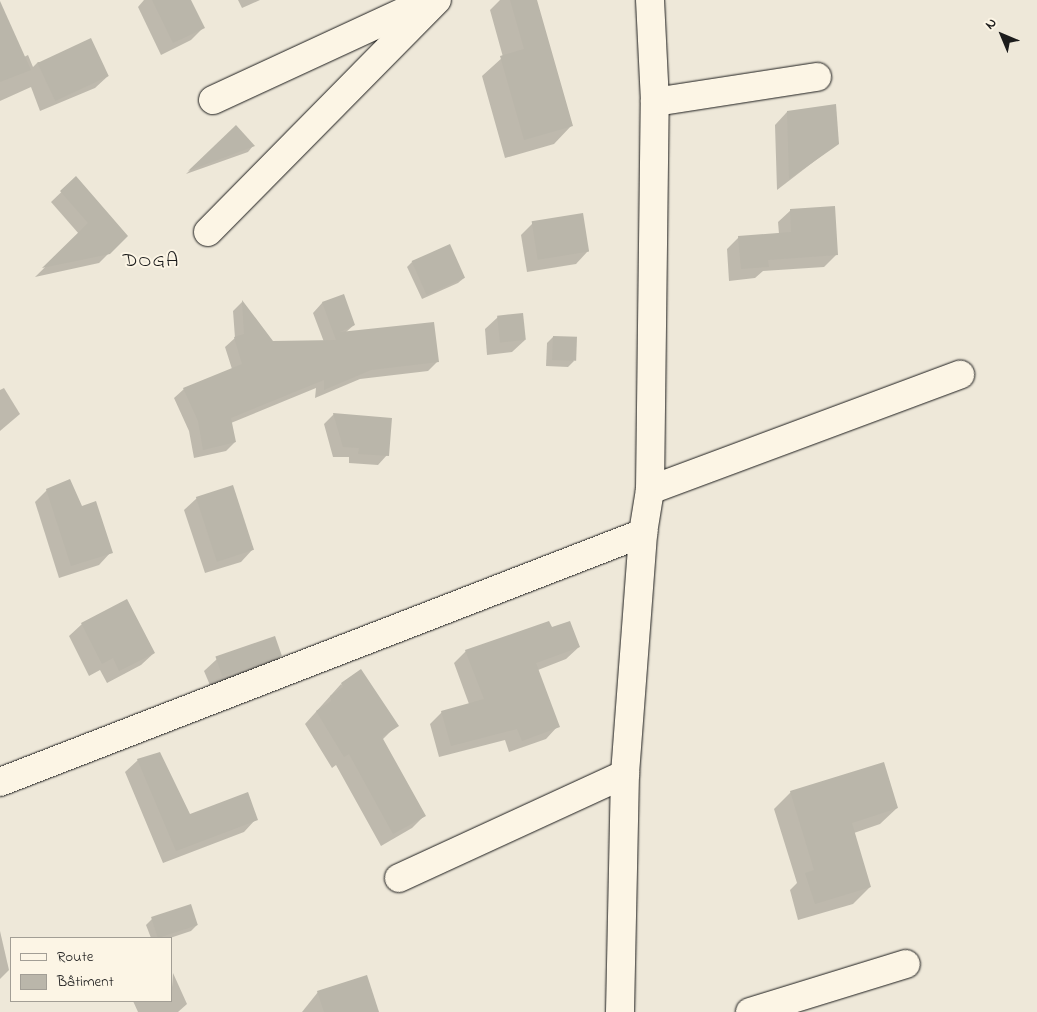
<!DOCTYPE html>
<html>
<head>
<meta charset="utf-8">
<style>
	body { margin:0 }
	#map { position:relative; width:1037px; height:1012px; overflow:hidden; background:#eee8d9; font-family:"Indie Flower",sans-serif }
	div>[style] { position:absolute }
	.shadow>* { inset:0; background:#0003 }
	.building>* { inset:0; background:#bab6aa; transform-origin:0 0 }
	.roads { filter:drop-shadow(0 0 1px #1c1c1c) drop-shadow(0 0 1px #1c1c1c) }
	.street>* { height:28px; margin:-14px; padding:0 14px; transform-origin:14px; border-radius:14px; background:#fcf5e5 }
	span { translate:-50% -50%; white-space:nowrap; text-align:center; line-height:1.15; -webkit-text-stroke:4px #fcf5e5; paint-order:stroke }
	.quarter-label { font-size:20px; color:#1c1c1c; letter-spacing:1px }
	.legend { position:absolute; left:10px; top:937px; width:162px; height:65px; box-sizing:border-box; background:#fcf5e5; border:1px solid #a29e95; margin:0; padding:6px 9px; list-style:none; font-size:15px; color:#1c1c1c }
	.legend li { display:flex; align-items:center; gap:10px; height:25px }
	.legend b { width:25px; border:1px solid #a29e95 }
	.north { position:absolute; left:977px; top:10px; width:50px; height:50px; -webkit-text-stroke:4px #fcf5e5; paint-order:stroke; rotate:315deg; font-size:14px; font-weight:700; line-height:20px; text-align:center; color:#1c1c1c }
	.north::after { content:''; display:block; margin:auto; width:18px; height:22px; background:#1c1c1c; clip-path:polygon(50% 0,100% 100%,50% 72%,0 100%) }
</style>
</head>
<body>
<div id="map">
	<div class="shadow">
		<div style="clip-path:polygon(144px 0,190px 0,203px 28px,191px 40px,161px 55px,138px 7px)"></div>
		<div style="clip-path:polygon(238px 0,260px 0,242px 8px)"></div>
		<div style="clip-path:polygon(500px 0,536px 0,572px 125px,554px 144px,505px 158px,482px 76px,503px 57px,490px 10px)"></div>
		<div style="clip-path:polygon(0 4px,24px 57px,28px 55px,33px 67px,38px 62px,108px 76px,95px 88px,40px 111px,31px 87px,0 101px)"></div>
		<div style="clip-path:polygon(787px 112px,838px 143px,777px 190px,775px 125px)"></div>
		<div style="clip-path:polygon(236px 127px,253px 146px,248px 152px,186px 174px)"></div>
		<div style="clip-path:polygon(76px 178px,126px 236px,99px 263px,35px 277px,79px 234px,51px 202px)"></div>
		<div style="clip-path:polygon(791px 210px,836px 255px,824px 267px,763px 271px,755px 278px,729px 281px,727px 249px,739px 237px,779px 234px,778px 222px)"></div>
		<div style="clip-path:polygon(533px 223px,588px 251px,576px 264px,527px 272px,521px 235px)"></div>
		<div style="clip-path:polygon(412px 262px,464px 278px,458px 283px,422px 299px,407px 267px)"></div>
		<div style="clip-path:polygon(343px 296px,354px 325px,346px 332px,437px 362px,428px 371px,360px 379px,315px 398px,316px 388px,231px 423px,235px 442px,226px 451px,194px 458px,189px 431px,174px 398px,184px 389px,232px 369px,225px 347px,235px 338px,233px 311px,242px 302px,273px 342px,324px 342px,313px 313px,322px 303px)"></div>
		<div style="clip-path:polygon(498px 317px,525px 340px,512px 352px,487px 355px,485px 329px)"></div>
		<div style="clip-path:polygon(553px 337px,574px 361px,568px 367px,546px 366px,547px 343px)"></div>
		<div style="clip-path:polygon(4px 388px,20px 414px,0 431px,0 390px)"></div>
		<div style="clip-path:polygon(334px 414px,387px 455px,378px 465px,349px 463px,349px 457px,333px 457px,324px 424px)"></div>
		<div style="clip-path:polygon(47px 490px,81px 507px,111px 552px,99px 565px,59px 578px,35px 502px)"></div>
		<div style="clip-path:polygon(197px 498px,253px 549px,241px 562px,205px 573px,184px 510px)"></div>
		<div style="clip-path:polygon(127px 601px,154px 653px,141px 665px,107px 683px,100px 670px,89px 676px,69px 636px,82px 624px)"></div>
		<div style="clip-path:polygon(551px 629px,579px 647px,566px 659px,538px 670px,558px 726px,546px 739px,509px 752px,505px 740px,439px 757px,430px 724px,442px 712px,469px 704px,454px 663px,466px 651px)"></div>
		<div style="clip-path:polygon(281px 656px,268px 668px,212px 690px,204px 671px,217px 659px)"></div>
		<div style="clip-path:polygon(341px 684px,397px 725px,382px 740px,424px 816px,412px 828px,381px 846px,336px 765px,332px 768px,305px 724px)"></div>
		<div style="clip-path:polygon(138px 760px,190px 816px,256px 819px,244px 832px,163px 863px,125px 772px)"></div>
		<div style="clip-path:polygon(791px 792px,897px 808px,880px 824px,854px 833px,870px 887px,853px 904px,798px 920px,790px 890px,797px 883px,774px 809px)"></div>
		<div style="clip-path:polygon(152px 919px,197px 925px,191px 931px,170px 938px,151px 938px,146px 925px)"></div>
		<div style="clip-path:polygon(0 931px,9px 970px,0 979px)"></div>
		<div style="clip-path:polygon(173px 973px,187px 1004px,178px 1012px,138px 1012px,133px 1001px,171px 1001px)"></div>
		<div style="clip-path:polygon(318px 992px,378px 1012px,302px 1012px)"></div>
	</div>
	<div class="building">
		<div style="clip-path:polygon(152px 0,191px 0,205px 28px,173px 43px)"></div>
		<div style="clip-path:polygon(510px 0,537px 0,573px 126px,524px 140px,500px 56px,524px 49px)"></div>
		<div style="clip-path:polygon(0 1px,31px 70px,0 82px)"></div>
		<div style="left:91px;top:38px;width:42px;height:59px;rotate:65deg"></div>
		<div style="clip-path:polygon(836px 104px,839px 144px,789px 179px,787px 111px)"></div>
		<div style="clip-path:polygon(236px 125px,255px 146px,188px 171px)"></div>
		<div style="clip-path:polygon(76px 176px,128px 236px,110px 254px,42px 268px,88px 223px,60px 191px)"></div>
		<div style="clip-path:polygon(835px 206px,838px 255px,768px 260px,769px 267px,741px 269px,738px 236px,791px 232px,790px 209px)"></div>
		<div style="left:583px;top:213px;width:39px;height:52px;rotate:81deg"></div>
		<div style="left:450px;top:244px;width:37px;height:42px;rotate:66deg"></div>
		<div style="clip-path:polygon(344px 294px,355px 325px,340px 332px,434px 322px,439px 362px,371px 370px,324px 390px,324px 380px,231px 418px,236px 442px,203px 450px,198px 421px,183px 388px,242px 364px,234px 337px,244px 334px,242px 300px,273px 341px,336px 340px,322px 302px)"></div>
		<div style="left:523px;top:313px;width:27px;height:26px;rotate:84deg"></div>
		<div style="left:553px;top:336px;width:24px;height:24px;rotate:2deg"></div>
		<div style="clip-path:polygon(333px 413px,392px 418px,389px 456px,358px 454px,359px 448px,343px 447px)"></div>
		<div style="clip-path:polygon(70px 479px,82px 506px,96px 501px,113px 553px,71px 566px,46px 489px)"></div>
		<div style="left:233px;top:485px;width:68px;height:39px;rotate:72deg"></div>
		<div style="clip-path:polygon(127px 599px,155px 653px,119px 671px,113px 658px,102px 664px,81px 623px)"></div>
		<div style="clip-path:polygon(549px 621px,552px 627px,570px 621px,580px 647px,536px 663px,560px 727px,522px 741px,517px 729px,451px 746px,441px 711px,484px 699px,465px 650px)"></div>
		<div style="left:275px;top:636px;width:21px;height:63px;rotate:71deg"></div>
		<div style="clip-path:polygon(361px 669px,399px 726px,382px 737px,426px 816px,393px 834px,349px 754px,344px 757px,316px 711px,331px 701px,330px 696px,343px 687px,341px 683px)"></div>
		<div style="clip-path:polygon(160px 752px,190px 814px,248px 792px,258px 820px,176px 851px,137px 759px)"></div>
		<div style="clip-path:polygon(884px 762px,898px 808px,852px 823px,871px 887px,815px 904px,805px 873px,814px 870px,790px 791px)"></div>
		<div style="left:191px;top:904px;width:22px;height:42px;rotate:72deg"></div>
		<div style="clip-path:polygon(367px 975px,379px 1012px,324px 1012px,317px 991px)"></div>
	</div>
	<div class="roads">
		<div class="street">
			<div style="left:213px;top:100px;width:236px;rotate:-24.8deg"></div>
			<div style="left:655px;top:102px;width:164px;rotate:-8.8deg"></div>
			<div style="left:208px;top:232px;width:326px;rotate:-45.4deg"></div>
			<div style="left:650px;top:490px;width:331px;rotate:-20.4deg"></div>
			<div style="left:0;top:782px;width:690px;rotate:-21.17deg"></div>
			<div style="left:399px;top:878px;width:249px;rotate:-24.7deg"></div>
			<div style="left:620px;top:1012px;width:238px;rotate:-88.8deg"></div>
			<div style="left:625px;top:774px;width:242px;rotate:-85.7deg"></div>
			<div style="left:643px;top:533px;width:44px;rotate:-80.8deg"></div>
			<div style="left:650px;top:490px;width:388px;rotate:-89.3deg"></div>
			<div style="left:655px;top:102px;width:102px;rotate:-92.8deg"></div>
			<div style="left:750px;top:1012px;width:163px;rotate:-17.1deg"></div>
		</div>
	</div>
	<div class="quarter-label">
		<span style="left:151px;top:261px">DOGA</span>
	</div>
	<ul class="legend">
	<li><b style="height:6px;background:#fcf5e5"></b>Route</li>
	<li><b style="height:14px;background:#bab6aa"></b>Bâtiment</li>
	</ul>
	<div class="north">N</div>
</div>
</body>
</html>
